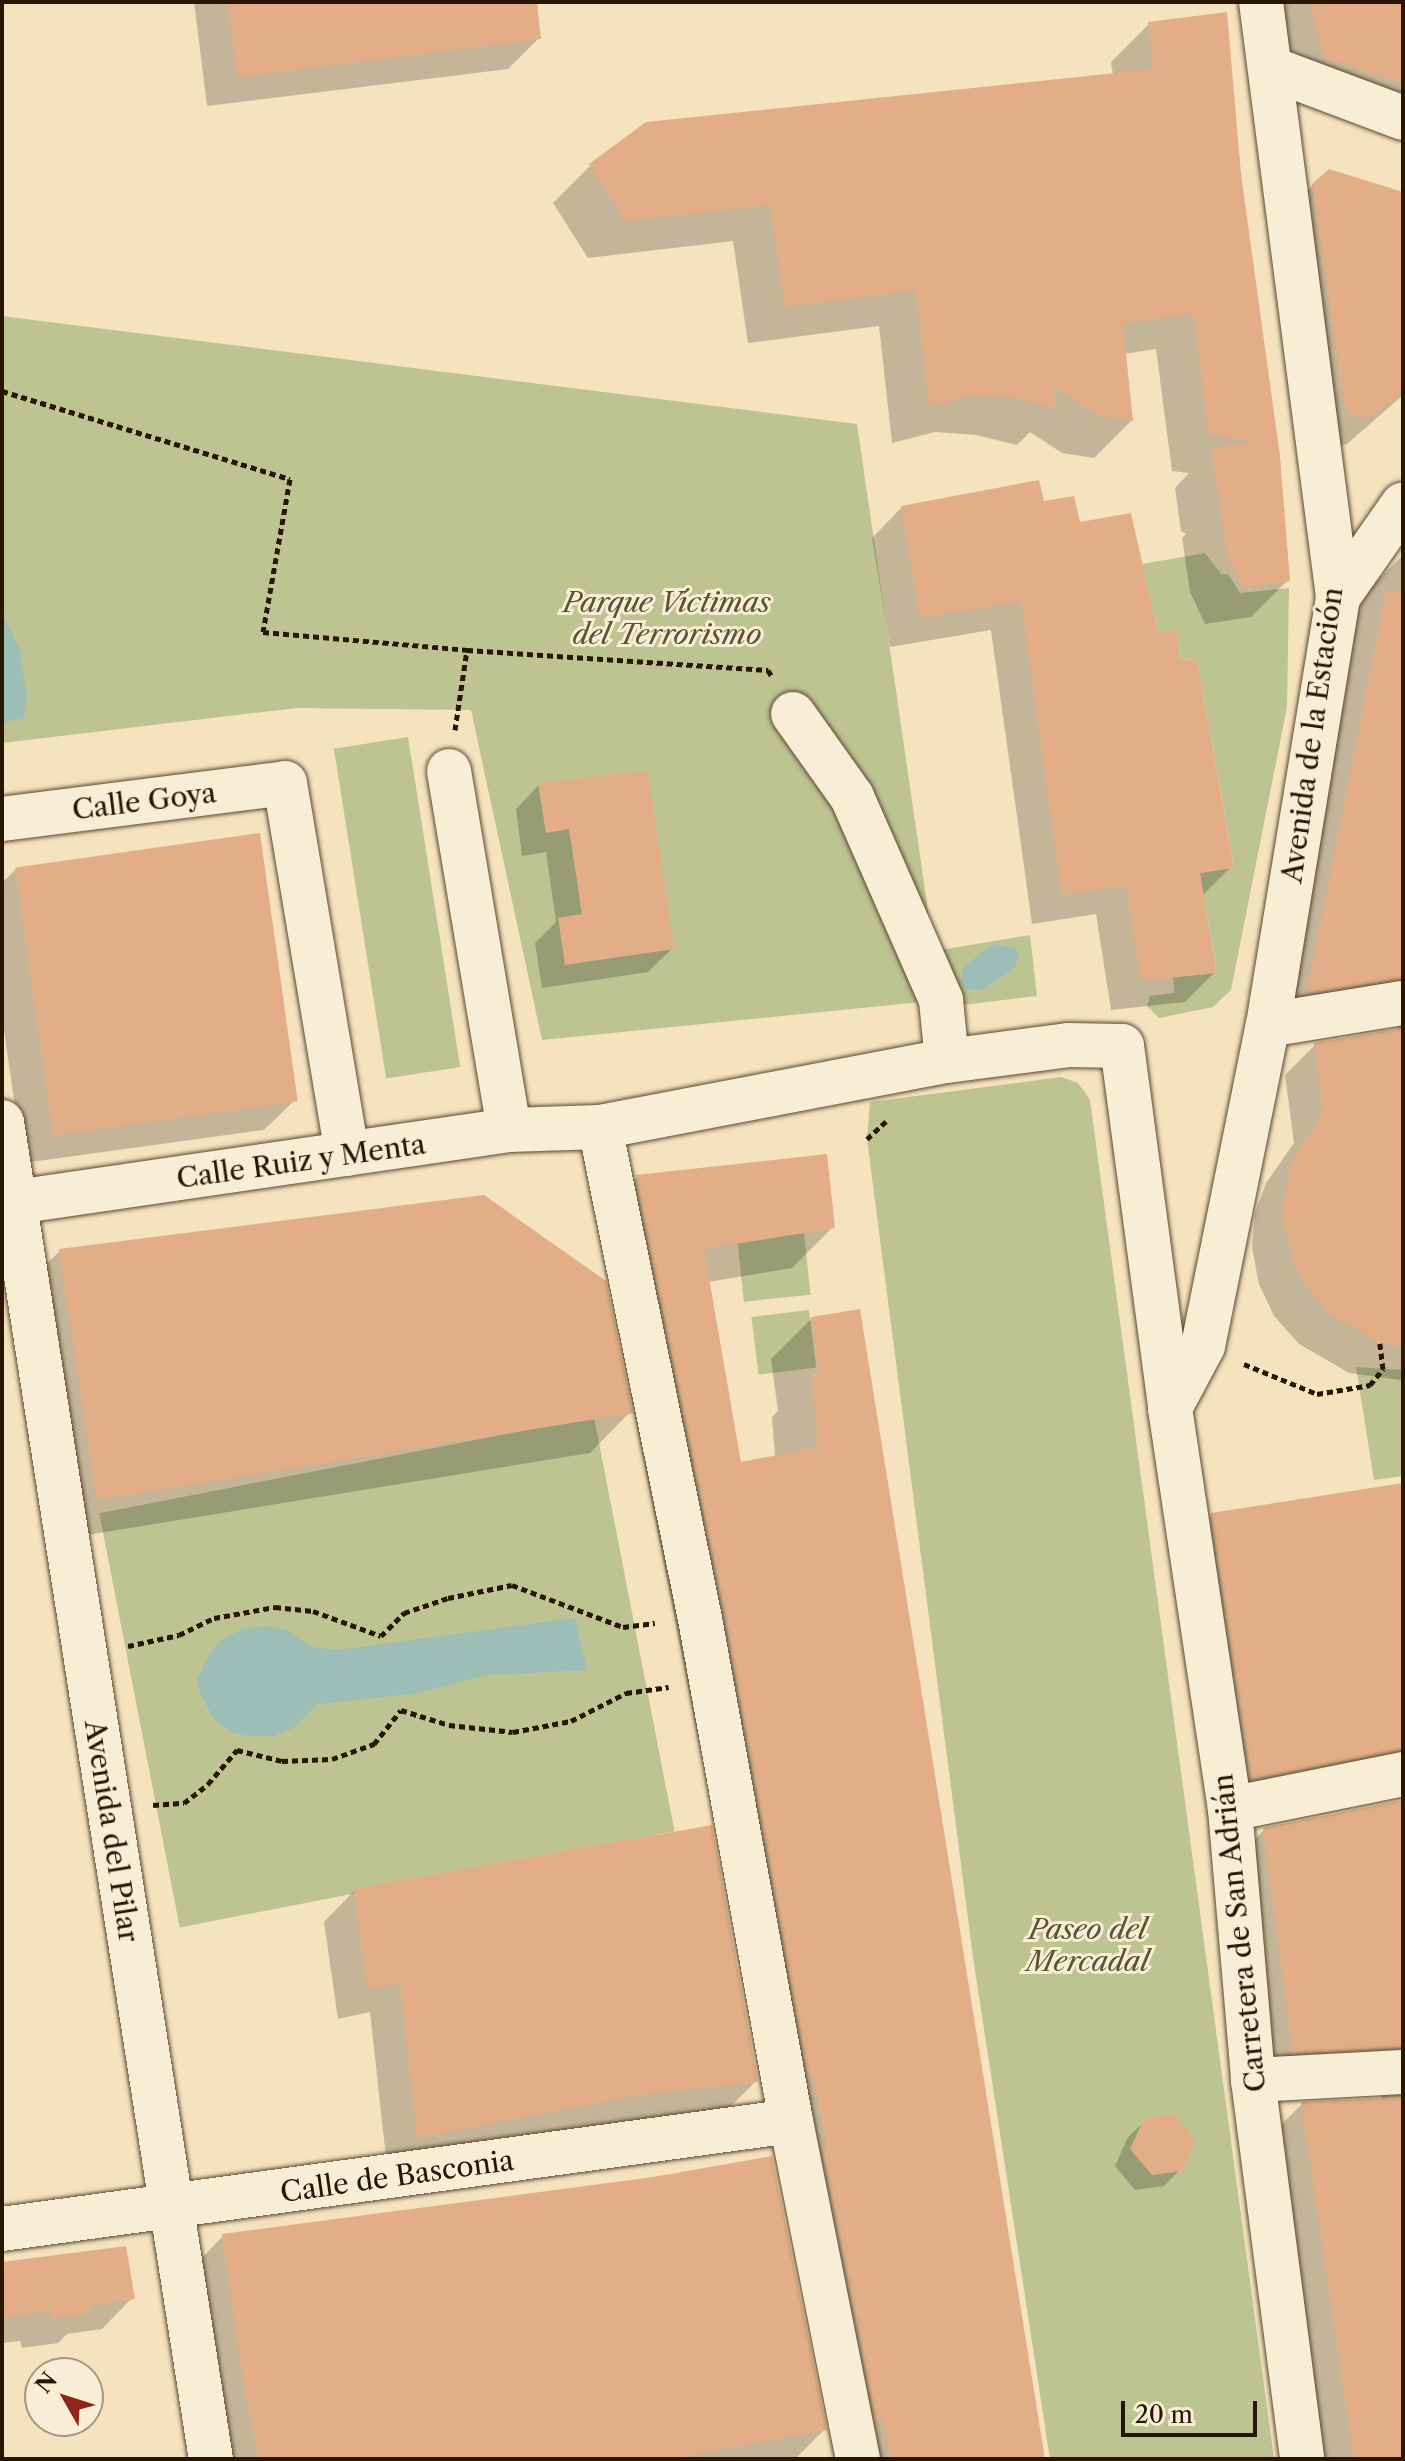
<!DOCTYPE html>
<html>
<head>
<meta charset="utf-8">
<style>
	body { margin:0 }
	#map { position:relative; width:1405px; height:2461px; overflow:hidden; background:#f5e3bf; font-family:"Libre Caslon Text",serif }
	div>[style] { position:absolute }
	.green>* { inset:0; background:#bdc391; transform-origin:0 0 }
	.water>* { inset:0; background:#9dbdb7 }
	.shadow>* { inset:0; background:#0003 }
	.building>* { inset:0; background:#e3ae87; transform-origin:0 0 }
	.path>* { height:5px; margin-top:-2.5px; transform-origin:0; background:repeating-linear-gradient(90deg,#281600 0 6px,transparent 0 10px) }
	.roads { filter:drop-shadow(0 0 2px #5b4930) drop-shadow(0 0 2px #5b4930) }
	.minor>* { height:44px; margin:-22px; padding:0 22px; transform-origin:22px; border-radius:22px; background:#f8edd5 }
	span { translate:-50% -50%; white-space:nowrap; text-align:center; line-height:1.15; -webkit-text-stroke:6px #f8edd5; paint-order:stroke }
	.park-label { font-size:28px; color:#5c5333; font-style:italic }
	.street-label { font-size:28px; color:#281600 }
	.frame { position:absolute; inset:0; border:4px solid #281600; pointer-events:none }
	.north { position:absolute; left:24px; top:2357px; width:80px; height:80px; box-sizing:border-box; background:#f8edd5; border:2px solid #a59780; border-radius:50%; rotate:309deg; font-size:22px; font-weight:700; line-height:32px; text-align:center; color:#281600 }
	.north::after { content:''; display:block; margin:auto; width:28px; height:36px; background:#8f2418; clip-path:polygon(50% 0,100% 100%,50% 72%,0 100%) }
	.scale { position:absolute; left:1121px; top:2401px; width:136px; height:36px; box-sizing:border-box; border:4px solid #281600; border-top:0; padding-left:10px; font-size:24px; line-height:28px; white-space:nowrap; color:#281600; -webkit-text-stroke:6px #f8edd5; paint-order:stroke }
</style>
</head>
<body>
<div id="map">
	<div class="green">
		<div style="clip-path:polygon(2px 316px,857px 424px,934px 951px,1030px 935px,1037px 996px,946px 1007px,941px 1000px,542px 1040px,471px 710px,297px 708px,2px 743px)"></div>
		<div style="clip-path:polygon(1205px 553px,1221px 574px,1228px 574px,1240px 593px,1289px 588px,1287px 707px,1231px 990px,1213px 1007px,1159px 1018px,1147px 1006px,1150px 996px,1174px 993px,1173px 977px,1217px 972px,1200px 873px,1234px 867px,1197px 659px,1181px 660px,1176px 630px,1158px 633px,1142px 564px)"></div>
		<div style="left:408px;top:737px;width:334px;height:75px;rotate:81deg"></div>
		<div style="clip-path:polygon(1061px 1077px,1078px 1083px,1090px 1100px,1274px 2459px,1050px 2459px,973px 1957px,867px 1139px,870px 1102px)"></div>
		<div style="left:804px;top:1233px;width:62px;height:67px;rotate:84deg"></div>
		<div style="left:809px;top:1310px;width:58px;height:58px;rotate:83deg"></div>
		<div style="clip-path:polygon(1356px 1367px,1403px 1370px,1403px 1476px,1374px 1480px)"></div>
		<div style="left:594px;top:1417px;width:422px;height:504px;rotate:79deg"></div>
	</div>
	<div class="water">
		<div style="clip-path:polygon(3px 615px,20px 650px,27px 698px,23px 719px,2px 722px)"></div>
		<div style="clip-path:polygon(992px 944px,1015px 948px,1019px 955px,1015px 968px,982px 990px,965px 989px,961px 983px,963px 968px)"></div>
		<div style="clip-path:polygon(575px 1618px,587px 1670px,486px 1675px,413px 1694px,318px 1704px,293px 1728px,274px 1736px,246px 1736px,229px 1731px,215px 1720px,200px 1694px,197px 1680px,209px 1654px,220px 1641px,242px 1629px,266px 1626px,285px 1629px,313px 1647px,338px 1650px)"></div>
	</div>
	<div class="shadow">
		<div style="clip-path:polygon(194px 2px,535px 2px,539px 38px,508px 69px,207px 106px)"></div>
		<div style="clip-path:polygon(1261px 2px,1403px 2px,1403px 136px,1283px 98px)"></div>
		<div style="clip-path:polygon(1149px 24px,1239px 174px,1288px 580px,1251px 617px,1205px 624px,1190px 592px,1182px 538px,1186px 534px,1181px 531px,1175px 488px,1189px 473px,1172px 471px,1156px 349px,1124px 354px,1131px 421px,1094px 458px,1062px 453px,1030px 432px,1017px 445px,976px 435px,935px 432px,892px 443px,879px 326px,748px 343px,733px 241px,588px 258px,553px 203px,591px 165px,1113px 75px,1111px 62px)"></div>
		<div style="clip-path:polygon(1313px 185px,1403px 194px,1403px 395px,1347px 444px,1329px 449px,1282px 216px)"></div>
		<div style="clip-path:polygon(1043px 503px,1078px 524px,1156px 635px,1231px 867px,1202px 896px,1215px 972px,1185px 1002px,1111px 1010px,1096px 914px,1032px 924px,991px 630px,890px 647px,872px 538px,902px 507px)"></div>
		<div style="clip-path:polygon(1403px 555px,1403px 1379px,1400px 1380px,1349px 1373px,1299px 1344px,1274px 1316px,1259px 1284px,1252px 1248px,1255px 1213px,1266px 1183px,1294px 1143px,1285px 1075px,1315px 1045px,1398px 1031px,1393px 1018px,1277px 1020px,1361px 597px)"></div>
		<div style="clip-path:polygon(539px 785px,672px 949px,648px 972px,542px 988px,535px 943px,556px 922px,546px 852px,522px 856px,516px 809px)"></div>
		<div style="clip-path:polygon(16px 869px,295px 1100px,264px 1130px,23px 1163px,2px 1016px,2px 883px)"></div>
		<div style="clip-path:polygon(637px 1177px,833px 1227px,792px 1268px,708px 1282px,739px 1464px,775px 1457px,772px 1417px,778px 1411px,771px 1359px,812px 1318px,1043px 2459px,835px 2459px,782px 2190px,786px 2185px,596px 1218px)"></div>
		<div style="clip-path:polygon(60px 1251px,630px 1412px,590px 1453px,56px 1540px,19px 1291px)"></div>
		<div style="clip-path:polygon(1403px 1485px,1403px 1774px,1212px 1817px,1173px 1554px,1212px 1515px)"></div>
		<div style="clip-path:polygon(1403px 1824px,1403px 2459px,1308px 2459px,1261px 2145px,1302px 2104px,1384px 2100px,1374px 2090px,1253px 2093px,1223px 1871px,1264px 1830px)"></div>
		<div style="clip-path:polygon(354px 1891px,756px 2081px,726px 2111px,387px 2167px,370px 2012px,338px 2019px,324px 1922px)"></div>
		<div style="clip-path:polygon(1145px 2121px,1180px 2170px,1164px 2186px,1135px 2190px,1115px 2166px,1128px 2137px)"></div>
		<div style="clip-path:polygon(223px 2236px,825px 2429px,795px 2459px,223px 2459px,193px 2267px)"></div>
		<div style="clip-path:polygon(2px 2263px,132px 2298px,102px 2329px,67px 2334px,58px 2343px,22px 2348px,20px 2341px,2px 2343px)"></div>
	</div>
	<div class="building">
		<div style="clip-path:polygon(228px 2px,537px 2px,541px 39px,237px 77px)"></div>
		<div style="clip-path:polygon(1310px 2px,1403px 2px,1403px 83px,1324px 58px)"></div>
		<div style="clip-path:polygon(1227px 12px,1241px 174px,1280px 456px,1290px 581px,1242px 588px,1227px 554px,1219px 498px,1224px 497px,1218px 493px,1211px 449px,1254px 441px,1209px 434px,1193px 313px,1123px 324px,1133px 421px,1100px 416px,1052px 386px,1057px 409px,1015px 398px,974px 395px,929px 407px,916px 290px,785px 307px,770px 205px,626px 221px,589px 164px,646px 122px,1154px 69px,1148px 22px)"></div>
		<div style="clip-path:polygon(1329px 169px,1403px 192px,1403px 393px,1367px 419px,1350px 414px,1344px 400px,1312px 184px)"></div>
		<div style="clip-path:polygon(1039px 480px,1044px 501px,1074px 496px,1080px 522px,1131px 513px,1158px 633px,1176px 630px,1181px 660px,1197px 659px,1234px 868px,1200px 873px,1217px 973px,1141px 981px,1126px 885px,1062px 895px,1021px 601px,920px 618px,901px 506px)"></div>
		<div style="clip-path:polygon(1386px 591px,1403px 592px,1403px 979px,1307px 993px)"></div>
		<div style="clip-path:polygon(648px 771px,674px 949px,565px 965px,558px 918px,582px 914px,569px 829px,546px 833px,538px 783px)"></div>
		<div style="left:260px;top:833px;width:271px;height:247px;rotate:82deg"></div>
		<div style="clip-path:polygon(1403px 1028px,1403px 1348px,1380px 1343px,1329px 1314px,1296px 1271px,1282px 1216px,1291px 1163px,1323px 1111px,1314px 1043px)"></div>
		<div style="clip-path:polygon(827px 1154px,835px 1228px,704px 1249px,741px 1462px,818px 1447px,812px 1374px,819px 1373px,811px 1317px,860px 1309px,1045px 2459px,891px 2459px,883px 2419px,876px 2420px,822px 2147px,827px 2146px,813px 2076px,808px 2076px,725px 1614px,637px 1184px,636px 1175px)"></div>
		<div style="clip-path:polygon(484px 1195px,606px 1281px,633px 1413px,97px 1500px,59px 1249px)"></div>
		<div style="clip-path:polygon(1403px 1483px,1403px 1750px,1251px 1779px,1211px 1513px)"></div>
		<div style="clip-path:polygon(1403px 1800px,1403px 2047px,1293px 2053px,1263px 1828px)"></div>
		<div style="clip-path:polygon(712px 1825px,758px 2082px,640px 2095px,417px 2138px,400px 1983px,368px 1990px,353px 1889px)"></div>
		<div style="clip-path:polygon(1403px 2097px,1403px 2459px,1354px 2459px,1301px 2102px)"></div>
		<div style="clip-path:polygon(1174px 2114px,1195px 2140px,1182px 2171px,1152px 2175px,1130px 2149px,1144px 2119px)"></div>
		<div style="clip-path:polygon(772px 2156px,827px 2430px,671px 2459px,259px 2459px,245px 2392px,222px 2234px,653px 2177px)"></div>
		<div style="clip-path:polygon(126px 2246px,135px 2299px,90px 2306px,91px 2313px,52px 2319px,50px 2311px,2px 2318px,2px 2262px)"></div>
	</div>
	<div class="path">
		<div style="left:2px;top:391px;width:301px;rotate:17deg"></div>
		<div style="left:290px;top:479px;width:155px;rotate:100deg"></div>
		<div style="left:263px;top:632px;width:205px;rotate:5deg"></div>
		<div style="left:455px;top:730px;width:81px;rotate:-81.5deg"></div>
		<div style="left:467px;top:650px;width:302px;rotate:3.8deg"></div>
		<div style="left:768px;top:670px;width:8px;rotate:60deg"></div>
		<div style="left:867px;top:1139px;width:26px;rotate:-43deg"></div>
		<div style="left:1244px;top:1364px;width:79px;rotate:22.3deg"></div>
		<div style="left:1317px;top:1394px;width:54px;rotate:-9.6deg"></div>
		<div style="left:1370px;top:1385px;width:21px;rotate:-51deg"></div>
		<div style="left:1383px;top:1369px;width:26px;rotate:-97deg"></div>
		<div style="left:128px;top:1646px;width:52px;rotate:-12.2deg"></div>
		<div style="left:179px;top:1635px;width:39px;rotate:-26deg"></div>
		<div style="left:214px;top:1618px;width:62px;rotate:-10.2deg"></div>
		<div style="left:275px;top:1607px;width:38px;rotate:6deg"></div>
		<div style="left:313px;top:1611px;width:72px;rotate:20.2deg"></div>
		<div style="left:381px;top:1636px;width:33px;rotate:-45deg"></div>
		<div style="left:404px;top:1613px;width:46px;rotate:-18.8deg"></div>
		<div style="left:448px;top:1598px;width:65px;rotate:-11.5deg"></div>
		<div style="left:512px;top:1585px;width:119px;rotate:20.7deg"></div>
		<div style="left:623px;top:1627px;width:32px;rotate:-7deg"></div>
		<div style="left:153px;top:1805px;width:31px;rotate:-4deg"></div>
		<div style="left:184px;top:1803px;width:31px;rotate:-38deg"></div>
		<div style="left:208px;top:1784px;width:45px;rotate:-49.5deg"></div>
		<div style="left:237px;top:1750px;width:46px;rotate:13.7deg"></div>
		<div style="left:282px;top:1761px;width:50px;rotate:-2.3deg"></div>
		<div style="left:332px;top:1759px;width:45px;rotate:-19.7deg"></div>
		<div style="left:374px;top:1744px;width:43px;rotate:-51.5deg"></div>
		<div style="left:401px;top:1710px;width:50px;rotate:17.4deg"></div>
		<div style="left:449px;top:1725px;width:64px;rotate:6.2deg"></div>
		<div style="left:513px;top:1732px;width:59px;rotate:-10.7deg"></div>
		<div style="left:571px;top:1721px;width:62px;rotate:-27deg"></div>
		<div style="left:626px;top:1693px;width:43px;rotate:-7.9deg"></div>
	</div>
	<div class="roads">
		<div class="minor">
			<div style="left:1270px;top:68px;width:142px;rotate:20.6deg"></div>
			<div style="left:1338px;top:597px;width:113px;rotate:-55deg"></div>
			<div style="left:793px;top:714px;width:102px;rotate:54.6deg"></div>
			<div style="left:852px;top:797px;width:222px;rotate:66.3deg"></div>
			<div style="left:941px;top:1000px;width:61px;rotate:84.4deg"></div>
			<div style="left:449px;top:771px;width:364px;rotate:80.5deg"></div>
			<div style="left:2px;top:819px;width:285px;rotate:-7.2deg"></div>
			<div style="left:285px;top:783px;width:376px;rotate:80.5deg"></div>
			<div style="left:1268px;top:1025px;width:137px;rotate:-9.3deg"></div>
			<div style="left:2px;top:1122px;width:1353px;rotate:81.12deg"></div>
			<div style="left:600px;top:1127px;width:502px;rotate:78.51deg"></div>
			<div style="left:700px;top:1619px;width:510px;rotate:79.73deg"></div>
			<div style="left:791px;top:2121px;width:345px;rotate:78.8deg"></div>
			<div style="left:2px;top:1204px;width:512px;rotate:-8.3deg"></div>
			<div style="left:509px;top:1130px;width:91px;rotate:-1.9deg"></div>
			<div style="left:600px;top:1127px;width:353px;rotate:-10.8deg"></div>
			<div style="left:947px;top:1061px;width:122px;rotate:-7.5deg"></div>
			<div style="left:1068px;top:1045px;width:54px;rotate:1.1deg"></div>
			<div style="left:1122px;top:1046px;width:365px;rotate:82.4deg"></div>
			<div style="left:1170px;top:1408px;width:405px;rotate:81.5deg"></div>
			<div style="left:1230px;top:1809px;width:272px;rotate:85.1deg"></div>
			<div style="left:1253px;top:2080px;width:382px;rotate:82.6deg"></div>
			<div style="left:1170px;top:1408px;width:70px;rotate:-62deg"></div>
			<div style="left:1203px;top:1346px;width:328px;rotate:-78.6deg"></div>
			<div style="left:1268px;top:1025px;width:434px;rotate:-80.7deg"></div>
			<div style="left:1338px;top:597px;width:600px;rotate:-97.37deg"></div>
			<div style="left:1230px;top:1809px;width:177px;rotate:-11.4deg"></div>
			<div style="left:1253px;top:2080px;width:150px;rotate:-3.1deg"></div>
			<div style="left:2px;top:2229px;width:796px;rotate:-7.79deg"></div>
		</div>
	</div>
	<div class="park-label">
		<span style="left:667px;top:618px">Parque Víctimas<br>del Terrorismo</span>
		<span style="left:1088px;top:1945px">Paseo del<br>Mercadal</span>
	</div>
	<div class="street-label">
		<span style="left:1312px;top:735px;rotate:-82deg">Avenida de la Estación</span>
		<span style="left:144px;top:801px;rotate:-7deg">Calle Goya</span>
		<span style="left:301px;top:1161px;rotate:-8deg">Calle Ruiz y Menta</span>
		<span style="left:112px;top:1831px;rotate:81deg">Avenida del Pilar</span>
		<span style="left:1239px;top:1933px;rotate:-96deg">Carretera de San Adrián</span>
		<span style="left:397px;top:2176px;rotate:-8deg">Calle de Basconia</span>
	</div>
	<div class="frame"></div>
	<div class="north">N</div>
	<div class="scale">20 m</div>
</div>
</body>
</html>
